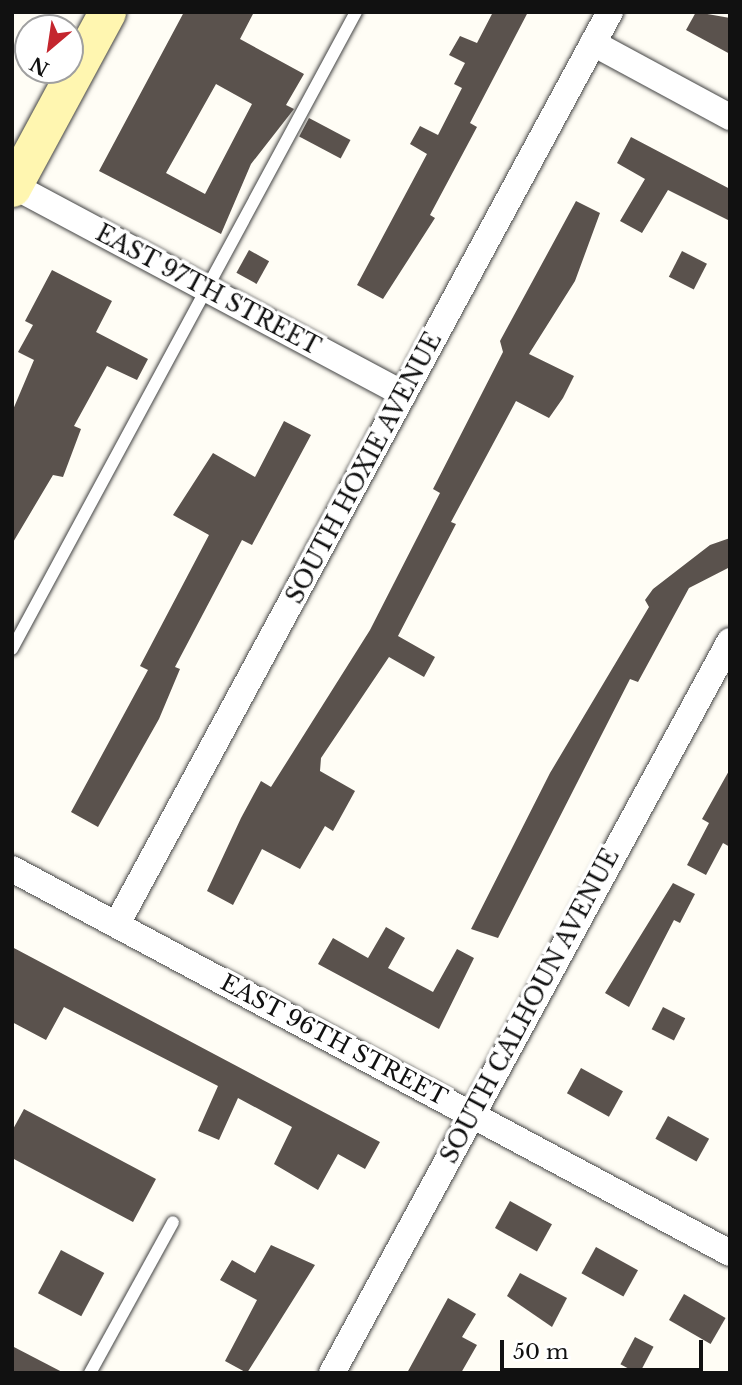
<!DOCTYPE html>
<html>
<head>
<meta charset="utf-8">
<style>
	body { margin:0 }
	#map { position:relative; width:742px; height:1385px; overflow:hidden; background:#fffdf5; font-family:"Libre Baskerville",serif }
	div>[style] { position:absolute }
	.building>* { inset:0; background:#5a524d; transform-origin:0 0 }
	.roads { filter:drop-shadow(0 0 2px #444) drop-shadow(0 0 2px #444) }
	.lane>* { height:12px; margin:-6px; padding:0 6px; transform-origin:6px; border-radius:6px; background:#fff }
	.street>* { height:26px; margin:-13px; padding:0 13px; transform-origin:13px; border-radius:13px; background:#fff }
	.secondary>* { height:37px; margin:-18.5px; padding:0 18.5px; transform-origin:18.5px; border-radius:18.5px; background:#fff6b0 }
	span { translate:-50% -50%; white-space:nowrap; text-align:center; line-height:1.15; -webkit-text-stroke:7px #fff; paint-order:stroke }
	.street-label { font-size:23px; color:#111 }
	.frame { position:absolute; inset:0; border:14px solid #111; pointer-events:none }
	.north { position:absolute; left:14px; top:14px; width:70px; height:70px; box-sizing:border-box; background:#fff; border:2px solid #a0a0a0; border-radius:50%; rotate:209deg; font-size:19px; font-weight:700; line-height:28px; text-align:center; color:#111 }
	.north::after { content:''; display:block; margin:auto; width:24px; height:32px; background:#c4262e; clip-path:polygon(50% 0,100% 100%,50% 72%,0 100%) }
	.scale { position:absolute; left:500px; top:1340px; width:203px; height:32px; box-sizing:border-box; border:4px solid #111; border-top:0; padding-left:9px; font-size:21px; line-height:24px; white-space:nowrap; color:#111; -webkit-text-stroke:5px #fff; paint-order:stroke }
</style>
</head>
<body>
<div id="map">
	<div class="building">
		<div style="clip-path:polygon(evenodd,184px 12px,254px 12px,240px 39px,304px 74px,286px 105px,294px 109px,251px 164px,221px 234px,99px 171px,184px 12px,216px 84px,252px 104px,205px 194px,166px 173px,216px 84px)"></div>
		<div style="clip-path:polygon(493px 12px,528px 12px,470px 123px,477px 127px,430px 215px,435px 218px,383px 299px,357px 285px,427px 154px,410px 144px,420px 126px,438px 135px,462px 88px,454px 84px,465px 63px,449px 55px,460px 36px,477px 43px)"></div>
		<div style="clip-path:polygon(696px 12px,730px 18px,730px 54px,686px 30px)"></div>
		<div style="left:309px;top:118px;width:47px;height:21px;rotate:28deg"></div>
		<div style="clip-path:polygon(631px 137px,730px 189px,730px 221px,668px 190px,642px 233px,620px 221px,645px 179px,617px 163px)"></div>
		<div style="clip-path:polygon(576px 201px,600px 213px,575px 281px,529px 354px,574px 376px,563px 398px,549px 418px,516px 401px,451px 522px,456px 524px,398px 636px,435px 657px,424px 677px,389px 657px,321px 758px,320px 771px,355px 791px,333px 831px,325px 826px,300px 869px,262px 849px,233px 905px,207px 891px,241px 818px,261px 781px,271px 787px,370px 630px,440px 493px,433px 489px,503px 352px,500px 341px)"></div>
		<div style="left:249px;top:250px;width:23px;height:26px;rotate:29deg"></div>
		<div style="left:682px;top:251px;width:28px;height:29px;rotate:27deg"></div>
		<div style="clip-path:polygon(52px 270px,112px 301px,96px 332px,148px 359px,137px 380px,107px 366px,74px 426px,81px 429px,63px 477px,53px 475px,12px 544px,12px 412px,34px 360px,18px 352px,33px 325px,25px 321px)"></div>
		<div style="clip-path:polygon(284px 421px,311px 435px,252px 545px,242px 540px,175px 667px,180px 669px,159px 719px,98px 827px,71px 812px,148px 670px,140px 666px,209px 535px,173px 515px,213px 453px,255px 477px)"></div>
		<div style="clip-path:polygon(730px 538px,730px 567px,689px 588px,638px 682px,630px 679px,498px 938px,471px 929px,550px 773px,649px 607px,645px 600px,653px 589px,710px 545px)"></div>
		<div style="clip-path:polygon(730px 769px,730px 847px,723px 843px,706px 875px,687px 865px,709px 823px,702px 819px)"></div>
		<div style="clip-path:polygon(673px 883px,695px 894px,680px 923px,674px 920px,629px 1007px,605px 993px)"></div>
		<div style="clip-path:polygon(386px 927px,405px 938px,388px 968px,433px 992px,457px 949px,474px 958px,439px 1029px,318px 964px,333px 938px,368px 958px)"></div>
		<div style="clip-path:polygon(12px 947px,380px 1142px,365px 1169px,338px 1154px,318px 1190px,274px 1164px,292px 1127px,238px 1098px,219px 1140px,198px 1131px,218px 1086px,64px 1007px,46px 1040px,12px 1022px)"></div>
		<div style="left:663px;top:1007px;width:25px;height:25px;rotate:27deg"></div>
		<div style="left:581px;top:1068px;width:48px;height:29px;rotate:29deg"></div>
		<div style="clip-path:polygon(24px 1109px,156px 1179px,133px 1222px,12px 1158px,12px 1131px)"></div>
		<div style="left:668px;top:1116px;width:47px;height:26px;rotate:29deg"></div>
		<div style="left:510px;top:1201px;width:48px;height:31px;rotate:29deg"></div>
		<div style="clip-path:polygon(271px 1245px,315px 1265px,247px 1373px,225px 1361px,257px 1300px,220px 1280px,232px 1260px,255px 1273px)"></div>
		<div style="left:596px;top:1247px;width:48px;height:30px;rotate:29deg"></div>
		<div style="left:61px;top:1250px;width:49px;height:49px;rotate:28deg"></div>
		<div style="clip-path:polygon(520px 1273px,567px 1298px,552px 1327px,507px 1296px)"></div>
		<div style="left:684px;top:1294px;width:48px;height:30px;rotate:30deg"></div>
		<div style="clip-path:polygon(448px 1298px,476px 1314px,462px 1337px,477px 1345px,461px 1373px,407px 1373px)"></div>
		<div style="left:635px;top:1337px;width:21px;height:31px;rotate:28deg"></div>
		<div style="clip-path:polygon(12px 1346px,64px 1373px,12px 1373px)"></div>
	</div>
	<div class="roads">
		<div class="lane">
			<div style="left:12px;top:649px;width:724px;rotate:-61.63deg"></div>
			<div style="left:90px;top:1373px;width:172px;rotate:-61.2deg"></div>
		</div>
		<div class="street">
			<div style="left:593px;top:43px;width:156px;rotate:28.4deg"></div>
			<div style="left:12px;top:185px;width:444px;rotate:28.1deg"></div>
			<div style="left:12px;top:869px;width:814px;rotate:28.14deg"></div>
			<div style="left:117px;top:924px;width:1037px;rotate:-61.61deg"></div>
			<div style="left:332px;top:1373px;width:833px;rotate:-61.47deg"></div>
		</div>
		<div class="secondary">
			<div style="left:12px;top:188px;width:200px;rotate:-61.6deg"></div>
		</div>
	</div>
	<div class="street-label">
		<span style="left:208px;top:290px;rotate:28deg">EAST 97TH STREET</span>
		<span style="left:364px;top:468px;rotate:-62deg">SOUTH HOXIE AVENUE</span>
		<span style="left:530px;top:1006px;rotate:-62deg">SOUTH CALHOUN AVENUE</span>
		<span style="left:334px;top:1040px;rotate:28deg">EAST 96TH STREET</span>
	</div>
	<div class="frame"></div>
	<div class="north">N</div>
	<div class="scale">50 m</div>
</div>
</body>
</html>
